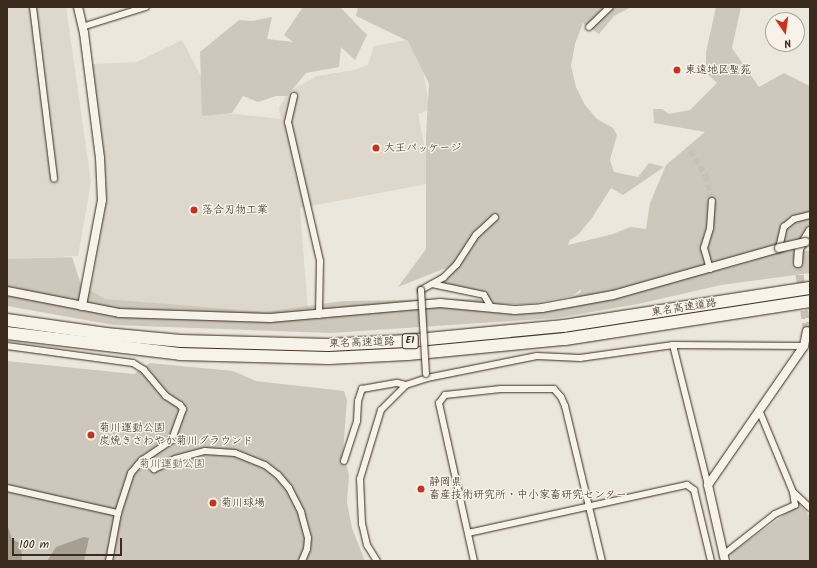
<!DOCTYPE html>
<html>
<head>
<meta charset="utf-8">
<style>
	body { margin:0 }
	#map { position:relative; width:817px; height:568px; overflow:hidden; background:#ece7dc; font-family:Kalam,"Klee One",sans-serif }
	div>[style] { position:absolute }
	.built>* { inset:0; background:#ddd7cc }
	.green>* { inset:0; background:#cec8bc }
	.water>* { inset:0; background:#a89f93 }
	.minor-tunnel>* { height:6px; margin-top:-3px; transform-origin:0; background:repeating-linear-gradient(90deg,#c9c1b6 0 6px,transparent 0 9px) }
	.tertiary-tunnel>* { height:8px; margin-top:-4px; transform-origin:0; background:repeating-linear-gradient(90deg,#c9c1b6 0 8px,transparent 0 12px) }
	.roads { filter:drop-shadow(0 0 1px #3b2a1e) drop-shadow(0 0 1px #3b2a1e) }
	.minor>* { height:6px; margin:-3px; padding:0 3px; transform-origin:3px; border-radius:3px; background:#f7f3e8 }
	.tertiary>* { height:8px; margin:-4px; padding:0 4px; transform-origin:4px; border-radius:4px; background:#f7f3e8 }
	.motorway>* { height:12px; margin:-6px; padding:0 6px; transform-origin:6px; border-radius:6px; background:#f7f3e8 }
	.bridges { filter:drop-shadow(0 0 1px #3b2a1e) drop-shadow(0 0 1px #3b2a1e) }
	.minor-bridge>* { height:6px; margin:-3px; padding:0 3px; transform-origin:3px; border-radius:3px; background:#f7f3e8 }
	.tertiary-bridge>* { height:8px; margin:-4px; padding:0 4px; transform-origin:4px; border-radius:4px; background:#f7f3e8 }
	.dots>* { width:11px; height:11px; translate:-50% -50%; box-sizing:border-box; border:2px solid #f7f3e8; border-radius:50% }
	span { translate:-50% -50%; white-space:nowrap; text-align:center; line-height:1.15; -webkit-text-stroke:3px #f7f3e8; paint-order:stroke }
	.shield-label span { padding:1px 3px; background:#f7f3e8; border:1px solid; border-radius:3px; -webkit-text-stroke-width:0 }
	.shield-label { font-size:10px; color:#3b2a1e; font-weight:700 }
	.poi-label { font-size:11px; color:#3b2a1e }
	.left { translate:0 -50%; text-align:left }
	.street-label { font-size:11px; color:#3b2a1e }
	.park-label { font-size:11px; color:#605246 }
	.frame { position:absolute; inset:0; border:8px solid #3b2a1e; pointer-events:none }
	.north { position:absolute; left:765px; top:12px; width:40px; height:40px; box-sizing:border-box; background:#f7f3e8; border:1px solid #aca397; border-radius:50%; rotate:167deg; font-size:11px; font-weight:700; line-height:16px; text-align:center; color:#3b2a1e }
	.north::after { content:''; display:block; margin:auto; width:14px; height:18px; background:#c8321e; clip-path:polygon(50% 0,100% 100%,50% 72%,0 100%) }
	.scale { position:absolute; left:12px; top:538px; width:110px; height:18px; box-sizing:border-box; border:2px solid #3b2a1e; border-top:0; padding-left:5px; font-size:12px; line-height:14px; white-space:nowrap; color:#3b2a1e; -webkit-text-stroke:3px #f7f3e8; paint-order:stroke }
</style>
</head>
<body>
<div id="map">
	<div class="built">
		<div style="clip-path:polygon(7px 7px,66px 7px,91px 182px,78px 256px,7px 259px)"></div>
		<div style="clip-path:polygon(417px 38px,430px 110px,418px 114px,432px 183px,300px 208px,308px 312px,258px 316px,88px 301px,106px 202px,92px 64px,137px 62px,182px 40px,204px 82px,210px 111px,281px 119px,279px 108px,288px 92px,317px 76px,354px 70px,368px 65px,374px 46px)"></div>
	</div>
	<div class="green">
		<div style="clip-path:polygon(303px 7px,340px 7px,367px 35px,355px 60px,341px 47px,339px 67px,306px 73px,287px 96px,276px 96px,258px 102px,243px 96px,232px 113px,202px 116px,200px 52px,239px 20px,252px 21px,272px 17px,267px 39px,293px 42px,284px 35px)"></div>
		<div style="clip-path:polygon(evenodd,358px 7px,631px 7px,614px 16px,599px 34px,583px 23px,575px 44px,571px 66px,576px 87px,585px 105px,597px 119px,613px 128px,617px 135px,610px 160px,614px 172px,638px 177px,649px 163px,664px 167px,623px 195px,611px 188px,592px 218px,578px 235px,570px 240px,568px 245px,613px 234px,630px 227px,646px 229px,650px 203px,666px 165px,705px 132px,654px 123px,653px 109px,662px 109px,669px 114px,690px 110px,717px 83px,706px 73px,706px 52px,716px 7px,741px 7px,732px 48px,759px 87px,784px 73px,810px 86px,810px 235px,803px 251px,810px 251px,810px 273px,721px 285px,638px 304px,557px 318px,331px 333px,114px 325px,7px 306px,7px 259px,72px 257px,81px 285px,105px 299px,264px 312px,343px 301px,478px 299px,494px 303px,484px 295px,438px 286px,456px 264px,398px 287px,426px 249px,426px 136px,429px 84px,408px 41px,356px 16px,358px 7px,581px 289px,581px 292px,559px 305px,505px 305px,498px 304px,530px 304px,573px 296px,581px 289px)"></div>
		<div style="clip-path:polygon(7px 361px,134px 374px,150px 363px,233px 371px,256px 381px,344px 391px,347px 400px,343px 452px,349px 475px,347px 502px,352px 528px,365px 561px,7px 561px)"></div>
		<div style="clip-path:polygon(799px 504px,810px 516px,810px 561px,732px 561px,730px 554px)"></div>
	</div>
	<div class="water">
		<div style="clip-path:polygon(7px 524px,12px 539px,21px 544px,22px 561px,7px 561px)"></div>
		<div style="clip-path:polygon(84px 537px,89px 538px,84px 561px,47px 561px,56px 547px)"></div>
	</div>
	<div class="minor-tunnel">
		<div style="left:690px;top:151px;width:30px;rotate:57deg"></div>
		<div style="left:706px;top:176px;width:26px;rotate:77deg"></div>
	</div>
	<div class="tertiary-tunnel">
		<div style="left:798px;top:263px;width:69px;rotate:82.5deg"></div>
	</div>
	<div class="roads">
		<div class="minor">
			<div style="left:33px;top:7px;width:173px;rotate:83deg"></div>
			<div style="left:82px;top:27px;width:67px;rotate:-17.4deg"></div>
			<div style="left:589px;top:27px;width:29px;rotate:-44deg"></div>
			<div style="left:294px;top:96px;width:27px;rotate:103deg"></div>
			<div style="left:288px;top:122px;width:143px;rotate:77deg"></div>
			<div style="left:320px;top:261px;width:54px;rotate:91.1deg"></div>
			<div style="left:779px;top:248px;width:22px;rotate:-77deg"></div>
			<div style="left:784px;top:227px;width:13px;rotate:-39deg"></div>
			<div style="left:794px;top:219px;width:16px;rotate:-14deg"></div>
			<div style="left:710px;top:269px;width:22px;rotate:-106deg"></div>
			<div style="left:704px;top:248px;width:21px;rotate:-73deg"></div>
			<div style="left:710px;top:228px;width:27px;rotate:-86deg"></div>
			<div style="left:432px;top:284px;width:53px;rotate:11.9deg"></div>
			<div style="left:484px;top:295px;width:14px;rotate:60deg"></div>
			<div style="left:421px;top:290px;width:26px;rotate:-29deg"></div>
			<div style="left:444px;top:277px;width:18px;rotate:-45deg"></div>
			<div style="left:457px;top:264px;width:35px;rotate:-57deg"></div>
			<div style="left:476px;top:235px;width:26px;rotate:-43deg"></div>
			<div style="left:673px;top:345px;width:144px;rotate:76deg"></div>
			<div style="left:7px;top:346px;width:127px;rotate:7.7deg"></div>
			<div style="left:133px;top:363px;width:13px;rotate:32deg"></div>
			<div style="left:144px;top:370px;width:34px;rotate:50deg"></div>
			<div style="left:166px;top:396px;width:17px;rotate:33deg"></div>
			<div style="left:180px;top:405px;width:5px;rotate:53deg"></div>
			<div style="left:183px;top:409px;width:33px;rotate:110deg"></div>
			<div style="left:172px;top:440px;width:36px;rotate:146deg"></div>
			<div style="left:142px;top:460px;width:17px;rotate:130deg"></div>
			<div style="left:131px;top:473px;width:42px;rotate:108deg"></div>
			<div style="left:118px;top:513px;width:49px;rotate:100.6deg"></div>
			<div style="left:759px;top:410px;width:89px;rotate:67.5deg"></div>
			<div style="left:793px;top:492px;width:23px;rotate:43deg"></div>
			<div style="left:146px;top:458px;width:14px;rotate:54deg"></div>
			<div style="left:154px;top:469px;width:23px;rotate:-25deg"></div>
			<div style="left:175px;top:459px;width:31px;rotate:-15deg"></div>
			<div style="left:205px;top:451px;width:30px;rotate:4deg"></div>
			<div style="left:235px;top:453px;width:32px;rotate:22deg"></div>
			<div style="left:265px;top:465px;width:16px;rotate:38deg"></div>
			<div style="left:278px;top:475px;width:17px;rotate:50deg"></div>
			<div style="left:289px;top:488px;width:27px;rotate:63deg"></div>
			<div style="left:301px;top:512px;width:27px;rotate:75deg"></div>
			<div style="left:308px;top:538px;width:11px;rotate:95deg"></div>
			<div style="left:307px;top:549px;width:13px;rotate:113deg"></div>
			<div style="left:344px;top:461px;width:42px;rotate:-72deg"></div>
			<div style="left:357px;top:421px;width:20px;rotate:-87deg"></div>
			<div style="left:358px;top:401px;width:13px;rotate:-72deg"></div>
			<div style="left:362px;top:389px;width:36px;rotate:-10deg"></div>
			<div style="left:397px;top:383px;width:9px;rotate:13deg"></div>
			<div style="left:7px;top:488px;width:114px;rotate:12.7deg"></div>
			<div style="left:468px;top:533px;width:224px;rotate:-12.4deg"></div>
			<div style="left:687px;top:485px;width:9px;rotate:36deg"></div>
			<div style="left:694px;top:490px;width:73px;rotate:76.5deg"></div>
			<div style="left:723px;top:555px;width:66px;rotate:-38.3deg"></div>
			<div style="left:775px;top:514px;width:22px;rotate:-24deg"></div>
			<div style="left:795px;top:505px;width:13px;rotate:-99deg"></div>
			<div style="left:377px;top:561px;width:19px;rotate:-122deg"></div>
			<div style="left:367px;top:545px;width:22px;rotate:-103deg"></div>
			<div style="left:362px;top:524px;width:45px;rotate:-92.5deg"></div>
			<div style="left:360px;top:479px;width:72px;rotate:-73.1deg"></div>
			<div style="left:381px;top:410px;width:35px;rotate:-45deg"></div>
			<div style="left:406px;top:385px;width:22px;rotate:-18deg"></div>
			<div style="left:427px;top:378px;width:112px;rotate:-11.3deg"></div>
			<div style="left:537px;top:356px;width:43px;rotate:2.7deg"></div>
			<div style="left:580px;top:358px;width:94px;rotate:-8deg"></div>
			<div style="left:673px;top:345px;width:131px;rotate:0.4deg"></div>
			<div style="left:474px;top:561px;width:162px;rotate:-102.5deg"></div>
			<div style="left:439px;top:403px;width:10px;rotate:-53deg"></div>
			<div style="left:445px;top:395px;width:56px;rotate:-6.1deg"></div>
			<div style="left:501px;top:389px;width:53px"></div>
			<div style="left:554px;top:389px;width:11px;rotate:49deg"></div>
			<div style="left:561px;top:397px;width:10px;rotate:66deg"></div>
			<div style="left:565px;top:406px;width:159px;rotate:76.6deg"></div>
		</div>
		<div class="tertiary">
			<div style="left:78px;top:7px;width:27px;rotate:77deg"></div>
			<div style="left:84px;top:33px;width:126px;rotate:82.7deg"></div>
			<div style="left:100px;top:158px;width:42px;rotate:87.3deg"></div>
			<div style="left:102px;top:200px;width:108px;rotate:100.7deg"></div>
			<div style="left:798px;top:263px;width:14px;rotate:-86deg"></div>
			<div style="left:799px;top:249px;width:21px;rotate:-59deg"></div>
			<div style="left:7px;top:291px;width:114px;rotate:11.1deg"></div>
			<div style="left:119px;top:313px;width:151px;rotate:1.9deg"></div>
			<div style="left:270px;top:318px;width:171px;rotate:-5deg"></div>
			<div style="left:440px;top:303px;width:75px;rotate:5.3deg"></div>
			<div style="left:515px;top:310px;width:27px;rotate:-4deg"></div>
			<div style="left:542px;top:308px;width:72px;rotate:-10.4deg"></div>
			<div style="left:613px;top:295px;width:173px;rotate:-15.8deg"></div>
			<div style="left:725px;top:561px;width:78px;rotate:-102.6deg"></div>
			<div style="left:708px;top:485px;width:169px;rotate:-55.4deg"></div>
			<div style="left:804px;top:346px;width:15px;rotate:-79deg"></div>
		</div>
		<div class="motorway">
			<div style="left:7px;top:320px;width:100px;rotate:8deg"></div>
			<div style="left:106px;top:334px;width:75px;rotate:5.3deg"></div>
			<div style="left:181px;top:341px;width:147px;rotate:1.6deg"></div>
			<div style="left:328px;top:345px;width:79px;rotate:-2.9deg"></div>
			<div style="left:407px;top:341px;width:158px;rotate:-5.5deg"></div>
			<div style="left:564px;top:326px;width:249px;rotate:-8.8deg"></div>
			<div style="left:7px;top:333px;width:174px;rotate:6.9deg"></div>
			<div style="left:180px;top:354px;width:149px;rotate:1.5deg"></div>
			<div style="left:329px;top:358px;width:79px;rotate:-2.9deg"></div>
			<div style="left:408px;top:354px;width:158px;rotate:-5.5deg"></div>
			<div style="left:565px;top:339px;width:248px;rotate:-8.8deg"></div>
		</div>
	</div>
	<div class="bridges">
		<div class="minor-bridge">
			<div style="left:421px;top:290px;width:84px;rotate:86.6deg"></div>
		</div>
		<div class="tertiary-bridge">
			<div style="left:779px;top:248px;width:27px;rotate:-13deg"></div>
		</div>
	</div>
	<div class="dots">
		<div style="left:677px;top:70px;background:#c8321e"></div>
		<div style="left:376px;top:148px;background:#c8321e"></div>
		<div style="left:194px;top:210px;background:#c8321e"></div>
		<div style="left:91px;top:435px;background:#c8321e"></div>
		<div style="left:421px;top:489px;background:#c8321e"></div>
		<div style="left:213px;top:503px;background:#c8321e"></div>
	</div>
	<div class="shield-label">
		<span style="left:410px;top:341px">E1</span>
	</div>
	<div class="poi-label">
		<span class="left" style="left:685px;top:70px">東遠地区聖苑</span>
		<span class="left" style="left:384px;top:148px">大王パッケージ</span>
		<span class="left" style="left:202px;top:210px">落合刃物工業</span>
		<span class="left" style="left:99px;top:435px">菊川運動公園<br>炭焼きさわやか菊川グラウンド</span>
		<span class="left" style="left:429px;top:489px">静岡県<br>畜産技術研究所・中小家畜研究センター</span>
		<span class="left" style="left:221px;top:503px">菊川球場</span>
	</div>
	<div class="street-label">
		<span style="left:684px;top:308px;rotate:-9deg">東名高速道路</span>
		<span style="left:362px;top:343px;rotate:-2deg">東名高速道路</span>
	</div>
	<div class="park-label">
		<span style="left:172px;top:464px">菊川運動公園</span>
	</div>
	<div class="frame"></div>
	<div class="north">N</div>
	<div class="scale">100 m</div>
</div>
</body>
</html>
